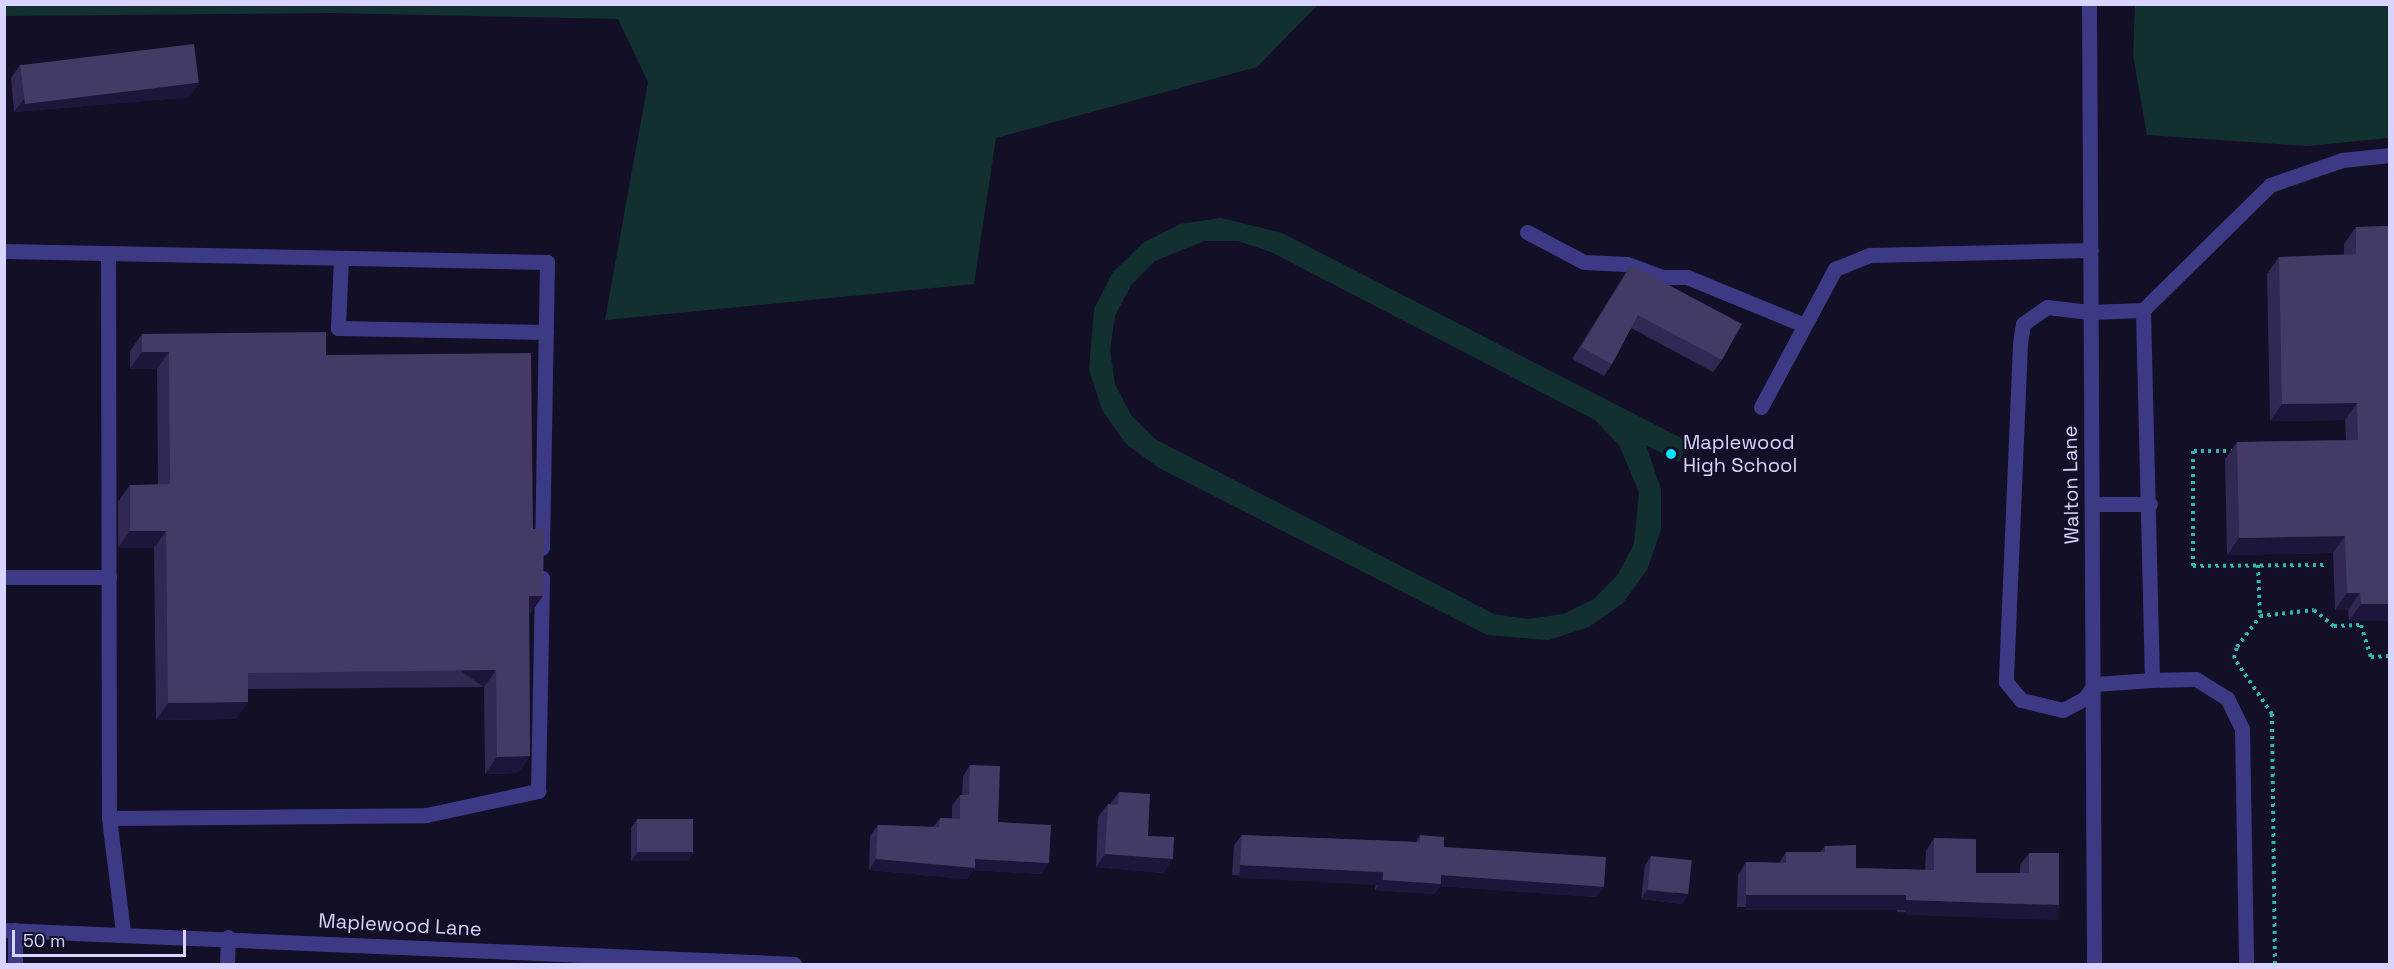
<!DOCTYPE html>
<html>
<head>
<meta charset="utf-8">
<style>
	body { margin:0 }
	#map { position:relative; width:2394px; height:969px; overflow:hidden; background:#130f26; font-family:"Space Grotesk",sans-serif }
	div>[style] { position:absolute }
	.green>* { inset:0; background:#12302f }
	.path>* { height:4px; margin-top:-2px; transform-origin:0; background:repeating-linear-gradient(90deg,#2fb8b0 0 3px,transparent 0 7.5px) }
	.minor>* { height:15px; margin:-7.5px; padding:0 7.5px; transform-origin:7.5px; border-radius:7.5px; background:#3d3a85 }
	.wall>* { inset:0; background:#312854 }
	.shaded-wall>* { inset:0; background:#1d163a; transform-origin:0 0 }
	.building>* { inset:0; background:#433a66; transform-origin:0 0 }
	.dots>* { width:16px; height:16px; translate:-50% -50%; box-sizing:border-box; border:3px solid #130f26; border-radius:50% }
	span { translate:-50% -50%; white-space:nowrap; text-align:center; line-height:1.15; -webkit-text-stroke:4.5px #130f26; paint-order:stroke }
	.poi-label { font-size:20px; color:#d9d4ff }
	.left { translate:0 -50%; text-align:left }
	.street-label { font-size:20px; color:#d9d4ff }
	.frame { position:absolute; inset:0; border:6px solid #d9d4ff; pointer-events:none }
	.scale { position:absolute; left:12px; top:930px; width:174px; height:27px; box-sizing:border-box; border:3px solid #d9d4ff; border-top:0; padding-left:8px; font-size:18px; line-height:21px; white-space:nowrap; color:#d9d4ff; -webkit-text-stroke:4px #130f26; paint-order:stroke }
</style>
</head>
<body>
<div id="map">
	<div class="green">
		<div style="clip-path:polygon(4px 5px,5px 4px,1318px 5px,1257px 67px,996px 138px,974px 284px,605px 320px,648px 82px,618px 19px,334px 13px,5px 16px)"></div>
		<div style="clip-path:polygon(2135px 5px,2389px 5px,2389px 138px,2307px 146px,2147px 135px,2133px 55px)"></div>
		<div style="clip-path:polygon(evenodd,1221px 218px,1282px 233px,1689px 442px,1679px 462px,1646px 445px,1661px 489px,1661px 530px,1647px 570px,1623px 603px,1589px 627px,1549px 640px,1487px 635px,1159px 468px,1126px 444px,1102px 410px,1089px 370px,1094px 309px,1113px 272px,1143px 243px,1180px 224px,1221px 218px,1204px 241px,1238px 241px,1271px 252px,1595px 420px,1619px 445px,1639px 492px,1634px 544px,1618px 574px,1594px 599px,1563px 614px,1528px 619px,1494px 614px,1155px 439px,1131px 415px,1115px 384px,1110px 350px,1115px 316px,1131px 285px,1155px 261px,1204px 241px)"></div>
	</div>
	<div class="path">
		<div style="left:2234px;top:451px;width:41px;rotate:180deg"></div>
		<div style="left:2193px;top:451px;width:115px;rotate:90deg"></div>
		<div style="left:2193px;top:566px;width:132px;rotate:-0.4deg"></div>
		<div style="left:2258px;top:565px;width:51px;rotate:87.8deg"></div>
		<div style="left:2275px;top:964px;width:250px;rotate:-90.7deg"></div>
		<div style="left:2272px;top:714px;width:68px;rotate:-124.2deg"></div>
		<div style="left:2234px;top:658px;width:11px;rotate:-75deg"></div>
		<div style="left:2237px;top:647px;width:39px;rotate:-53deg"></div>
		<div style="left:2260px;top:616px;width:54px;rotate:-6.3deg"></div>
		<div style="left:2314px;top:610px;width:26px;rotate:39deg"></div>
		<div style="left:2334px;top:626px;width:27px;rotate:-2deg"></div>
		<div style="left:2361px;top:625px;width:34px;rotate:73deg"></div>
		<div style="left:2371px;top:657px;width:19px;rotate:-3deg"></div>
	</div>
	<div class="minor">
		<div style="left:2089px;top:4px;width:960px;rotate:89.7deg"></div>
		<div style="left:1527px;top:232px;width:64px;rotate:27.8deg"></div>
		<div style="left:1584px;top:262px;width:43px;rotate:2.7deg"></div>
		<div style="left:1627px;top:264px;width:38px;rotate:20deg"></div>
		<div style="left:1663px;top:277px;width:24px"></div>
		<div style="left:1687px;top:277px;width:126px;rotate:22.3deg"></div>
		<div style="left:4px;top:251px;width:543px;rotate:1.16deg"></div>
		<div style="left:547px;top:262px;width:286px;rotate:91deg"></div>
		<div style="left:108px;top:253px;width:565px;rotate:89.9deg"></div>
		<div style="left:109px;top:818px;width:115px;rotate:83deg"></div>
		<div style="left:341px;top:258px;width:70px;rotate:92.5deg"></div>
		<div style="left:338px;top:328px;width:208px;rotate:1.1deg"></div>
		<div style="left:2143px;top:310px;width:178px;rotate:-44.5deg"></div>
		<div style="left:2270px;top:185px;width:76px;rotate:-19.1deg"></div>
		<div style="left:2342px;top:160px;width:48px;rotate:-5.9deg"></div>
		<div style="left:1761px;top:407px;width:157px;rotate:-61.8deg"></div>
		<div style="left:1835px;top:269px;width:38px;rotate:-22deg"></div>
		<div style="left:1870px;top:255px;width:221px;rotate:-1.3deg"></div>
		<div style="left:2093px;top:504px;width:57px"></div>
		<div style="left:4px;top:577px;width:105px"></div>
		<div style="left:2152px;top:680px;width:370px;rotate:-91.4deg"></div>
		<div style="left:2143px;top:310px;width:54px;rotate:177.9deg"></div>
		<div style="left:2089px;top:312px;width:42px;rotate:-173.2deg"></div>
		<div style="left:2047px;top:307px;width:29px;rotate:145deg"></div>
		<div style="left:2023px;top:324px;width:20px;rotate:99deg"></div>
		<div style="left:2020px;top:344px;width:338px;rotate:92.4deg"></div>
		<div style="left:2006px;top:682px;width:23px;rotate:50deg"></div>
		<div style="left:2021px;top:700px;width:43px;rotate:13.4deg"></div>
		<div style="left:2063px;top:710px;width:24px;rotate:-28deg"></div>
		<div style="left:2084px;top:699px;width:19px;rotate:-54deg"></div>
		<div style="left:2095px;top:684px;width:57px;rotate:-4deg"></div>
		<div style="left:2152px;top:680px;width:44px;rotate:-1.3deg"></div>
		<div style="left:2196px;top:679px;width:36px;rotate:32deg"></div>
		<div style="left:2227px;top:698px;width:34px;rotate:64deg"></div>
		<div style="left:2242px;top:729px;width:235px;rotate:89deg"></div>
		<div style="left:109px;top:818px;width:317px;rotate:-0.5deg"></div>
		<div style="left:426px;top:815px;width:115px;rotate:-12.1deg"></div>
		<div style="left:538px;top:791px;width:213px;rotate:-88.9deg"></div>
		<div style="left:4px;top:930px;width:791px;rotate:2.46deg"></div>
		<div style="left:15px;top:964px;width:34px;rotate:-90deg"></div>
		<div style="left:227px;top:964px;width:27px;rotate:-88deg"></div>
	</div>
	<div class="wall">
		<div style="clip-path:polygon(20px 65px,190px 97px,14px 112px,11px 78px)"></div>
		<div style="clip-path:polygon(2390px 226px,2390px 621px,2349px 621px,2348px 610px,2335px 610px,2333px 553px,2227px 555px,2225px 459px,2237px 442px,2346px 440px,2345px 420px,2270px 421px,2267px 274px,2279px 257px,2344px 255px,2344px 244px,2356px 227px)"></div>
		<div style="clip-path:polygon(1631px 265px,1722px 360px,1713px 372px,1631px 328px,1612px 364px,1604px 376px,1572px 359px,1623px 277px)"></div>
		<div style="clip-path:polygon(142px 334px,326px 355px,531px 613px,529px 613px,530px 756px,518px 773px,485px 774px,484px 687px,248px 689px,236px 719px,156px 720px,154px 548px,118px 548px,118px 502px,130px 485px,158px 485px,157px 369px,130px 369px,130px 351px)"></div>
		<div style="clip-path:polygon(970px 765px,998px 822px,1049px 863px,1041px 874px,973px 870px,967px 879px,869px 870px,870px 836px,878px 825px,933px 827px,940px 818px,952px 818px,952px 806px,960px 795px,962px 795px,963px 776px)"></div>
		<div style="clip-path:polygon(1119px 792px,1148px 836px,1164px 873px,1096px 867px,1098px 817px,1108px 804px,1110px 804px)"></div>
		<div style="clip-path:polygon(637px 819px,694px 852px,688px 861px,631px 861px,631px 828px)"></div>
		<div style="clip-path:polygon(1242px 835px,1416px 842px,1420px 835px,1444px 847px,1597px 897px,1440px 886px,1434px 894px,1375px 890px,1376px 882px,1232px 875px,1234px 845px)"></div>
		<div style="clip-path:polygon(1934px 838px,1976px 873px,2020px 873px,2020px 865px,2029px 853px,2050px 917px,1897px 912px,1897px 907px,1737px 907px,1738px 875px,1746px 862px,1779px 863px,1786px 852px,1820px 852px,1825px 846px,1856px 868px,1925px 870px,1926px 851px)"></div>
		<div style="clip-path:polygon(1651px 856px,1682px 904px,1641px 899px,1645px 865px)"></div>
	</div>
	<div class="shaded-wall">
		<div style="clip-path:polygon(199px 83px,190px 97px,14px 112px,24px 99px)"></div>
		<div style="clip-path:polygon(142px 352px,169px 352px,157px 369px,130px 369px)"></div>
		<div style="clip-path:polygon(2357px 403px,2345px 420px,2270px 421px,2282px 404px)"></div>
		<div style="clip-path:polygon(130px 531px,166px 531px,154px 548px,118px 548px)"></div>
		<div style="clip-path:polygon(2345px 536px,2333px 553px,2227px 555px,2239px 538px)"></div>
		<div style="clip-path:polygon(2347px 593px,2360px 593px,2348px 610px,2335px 610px)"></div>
		<div style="clip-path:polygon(529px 596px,543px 596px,531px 613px,517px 613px)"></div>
		<div style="clip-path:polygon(2361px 604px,2390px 604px,2390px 621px,2349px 621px)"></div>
		<div style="left:496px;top:670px;width:21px;height:248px;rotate:125deg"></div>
		<div style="clip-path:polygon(248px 702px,236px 719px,156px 720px,168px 703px)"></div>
		<div style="clip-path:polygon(530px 756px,518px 773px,485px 774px,497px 757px)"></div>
		<div style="clip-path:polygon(638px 852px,694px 852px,688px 861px,631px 861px)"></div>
		<div style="clip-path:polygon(1105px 854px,1173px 859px,1164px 873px,1096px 867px)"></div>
		<div style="clip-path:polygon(876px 859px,975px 859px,1049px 863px,1041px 874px,973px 870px,967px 879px,869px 870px)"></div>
		<div style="left:1240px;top:865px;width:143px;height:13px;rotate:3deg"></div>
		<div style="clip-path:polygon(1441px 875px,1604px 887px,1597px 897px,1440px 886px,1434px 894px,1375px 890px,1383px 880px)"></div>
		<div style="clip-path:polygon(1647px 890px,1688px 895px,1682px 904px,1641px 899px)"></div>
		<div style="left:1746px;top:895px;width:160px;height:15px"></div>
		<div style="left:1906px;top:900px;width:153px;height:15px;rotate:2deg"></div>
	</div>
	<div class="building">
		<div style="left:194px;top:44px;width:39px;height:175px;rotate:83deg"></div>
		<div style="clip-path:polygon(2390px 226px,2390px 604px,2361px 604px,2360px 593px,2347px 593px,2345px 536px,2239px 538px,2237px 442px,2358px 440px,2357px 403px,2282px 404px,2279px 257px,2356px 254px,2356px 227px)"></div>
		<div style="clip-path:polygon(1631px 265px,1742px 324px,1722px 360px,1638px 315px,1612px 364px,1581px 347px)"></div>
		<div style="clip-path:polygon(326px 332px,326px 355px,531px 353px,533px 529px,544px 529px,543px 596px,529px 596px,530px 756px,497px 757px,496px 670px,248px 673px,248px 702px,168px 703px,166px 531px,130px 531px,130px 485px,170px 484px,169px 352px,142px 352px,142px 334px)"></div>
		<div style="clip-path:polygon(970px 765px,1000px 766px,998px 822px,1051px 825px,1049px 863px,975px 859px,975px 868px,876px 859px,878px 825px,939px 827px,940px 818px,960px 819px,960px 795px,969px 795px)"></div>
		<div style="clip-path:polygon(1119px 792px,1150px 794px,1148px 836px,1174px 837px,1173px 859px,1105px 854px,1108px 804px,1118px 805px)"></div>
		<div style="left:637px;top:819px;width:56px;height:33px"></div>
		<div style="clip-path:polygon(1242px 835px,1420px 842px,1420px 835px,1444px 837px,1444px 847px,1606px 857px,1604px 887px,1441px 875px,1441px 884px,1383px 880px,1383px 872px,1240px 865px)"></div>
		<div style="clip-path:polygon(1934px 838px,1976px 839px,1976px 873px,2029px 873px,2029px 853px,2059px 853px,2059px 905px,1906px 900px,1906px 895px,1746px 895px,1746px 862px,1786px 863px,1786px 852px,1825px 852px,1825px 846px,1856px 845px,1856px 868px,1934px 870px)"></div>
		<div style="left:1651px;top:856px;width:41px;height:34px;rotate:6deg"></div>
	</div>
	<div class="dots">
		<div style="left:1671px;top:454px;background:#00e5ff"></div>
	</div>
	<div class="poi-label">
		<span class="left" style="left:1683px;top:454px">Maplewood<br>High School</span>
	</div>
	<div class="street-label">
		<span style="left:2071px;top:485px;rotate:-91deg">Walton Lane</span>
		<span style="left:400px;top:925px;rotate:3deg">Maplewood Lane</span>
	</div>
	<div class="frame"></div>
	<div class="scale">50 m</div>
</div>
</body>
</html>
